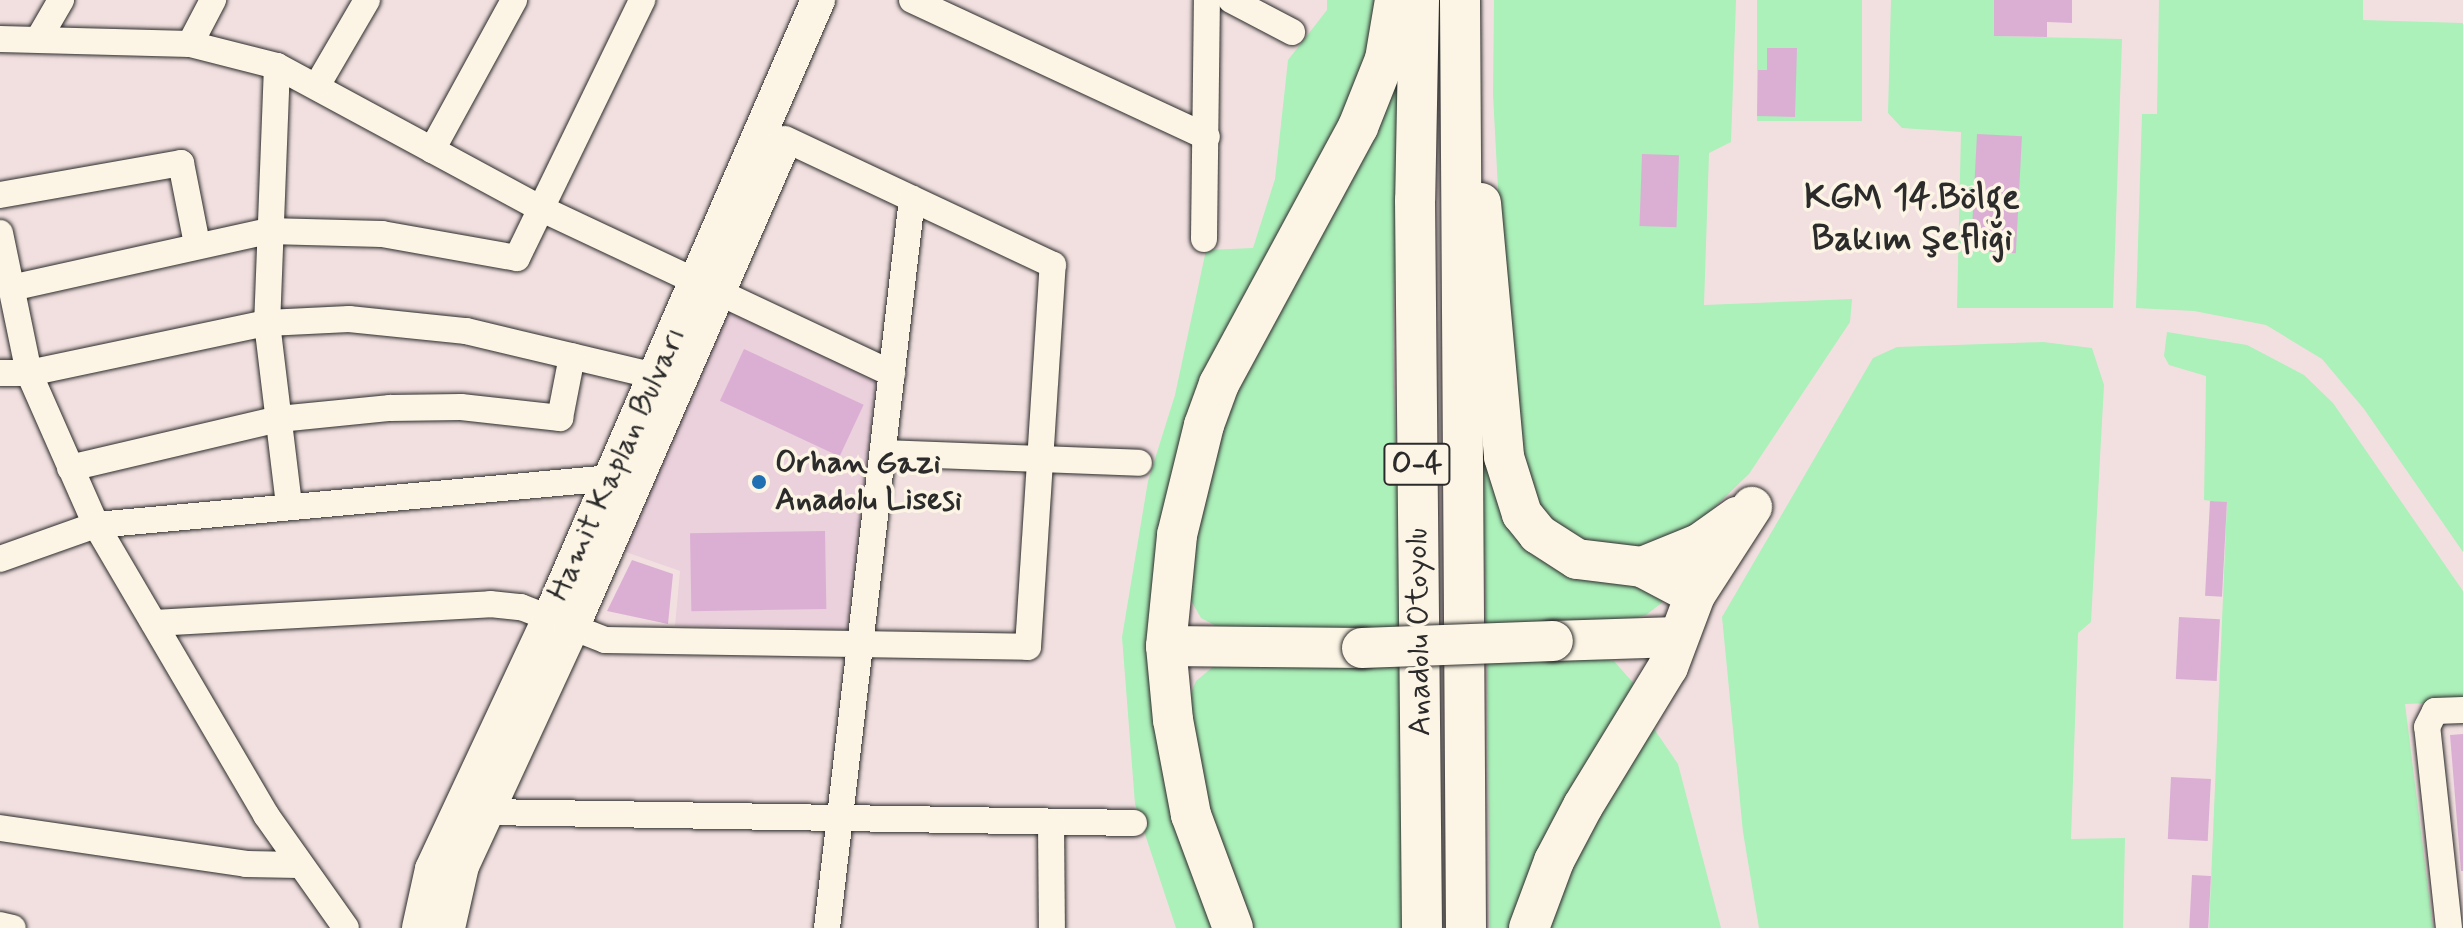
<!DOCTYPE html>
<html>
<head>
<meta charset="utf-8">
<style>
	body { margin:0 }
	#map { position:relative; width:2463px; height:928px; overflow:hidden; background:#f2e0e0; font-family:Mynerve,sans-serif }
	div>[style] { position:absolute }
	.built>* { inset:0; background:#ebd1dc }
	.green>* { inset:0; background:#acf0ba; transform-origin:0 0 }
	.building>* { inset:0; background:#dbafd4; transform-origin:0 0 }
	.roads { filter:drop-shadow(0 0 2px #2b2b2b) drop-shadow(0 0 2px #2b2b2b) }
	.minor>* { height:26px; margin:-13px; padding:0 13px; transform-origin:13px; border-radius:13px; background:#fcf5e5 }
	.major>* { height:34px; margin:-17px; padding:0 17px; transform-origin:17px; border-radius:17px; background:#fcf5e5 }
	.highway>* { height:40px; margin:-20px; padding:0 20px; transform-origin:20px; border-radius:20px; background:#fcf5e5 }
	.bridges { filter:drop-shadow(0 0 2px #2b2b2b) drop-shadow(0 0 2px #2b2b2b) }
	.highway-bridge>* { height:40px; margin:-20px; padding:0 20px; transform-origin:20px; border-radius:20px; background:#fcf5e5 }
	.dots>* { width:22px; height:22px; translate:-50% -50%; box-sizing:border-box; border:4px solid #fcf5e5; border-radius:50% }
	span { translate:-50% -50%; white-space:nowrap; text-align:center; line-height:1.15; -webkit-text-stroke:7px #fcf5e5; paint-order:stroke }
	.shield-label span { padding:2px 6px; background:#fcf5e5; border:2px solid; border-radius:6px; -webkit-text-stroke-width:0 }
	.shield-label { font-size:30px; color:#2b2b2b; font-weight:700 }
	.street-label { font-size:32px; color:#2b2b2b }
	.poi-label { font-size:32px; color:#2b2b2b; font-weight:700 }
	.left { translate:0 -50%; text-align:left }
	.quarter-label { font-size:36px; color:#2b2b2b; font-weight:700 }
</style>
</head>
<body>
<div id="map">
	<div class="built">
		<div style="clip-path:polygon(729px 308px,877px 378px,847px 630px,675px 626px,680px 571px,623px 551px)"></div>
	</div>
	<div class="green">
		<div style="clip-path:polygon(1327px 0,1381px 0,1366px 68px,1238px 316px,1162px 720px,1222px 928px,1176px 928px,1135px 804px,1122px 637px,1148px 481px,1175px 395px,1206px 250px,1253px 248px,1275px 179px,1288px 60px,1327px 10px)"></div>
		<div style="clip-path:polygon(1494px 0,1736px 0,1731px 142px,1709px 153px,1704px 305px,1852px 299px,1850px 322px,1749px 474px,1682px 538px,1625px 554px,1563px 535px,1525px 486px,1505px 320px,1493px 95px)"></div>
		<div style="left:1757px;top:0;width:105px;height:121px"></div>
		<div style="clip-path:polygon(1891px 0,1994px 0,1994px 36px,2122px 39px,2113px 308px,1957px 308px,1961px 132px,1902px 128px,1888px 113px)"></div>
		<div style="clip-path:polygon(2159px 0,2363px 0,2363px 20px,2463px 23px,2463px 552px,2364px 409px,2322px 359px,2266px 325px,2194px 311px,2136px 308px,2142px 114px,2157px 114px)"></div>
		<div style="clip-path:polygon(1400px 62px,1393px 347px,1401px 633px,1220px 628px,1201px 618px,1189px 597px,1185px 573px,1216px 427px)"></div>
		<div style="clip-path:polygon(2167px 332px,2247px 345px,2304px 375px,2333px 403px,2463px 591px,2463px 702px,2405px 704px,2433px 928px,2209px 928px,2227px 503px,2204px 500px,2206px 376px,2169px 365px,2164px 356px)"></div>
		<div style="clip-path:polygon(2043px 342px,2092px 348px,2104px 385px,2091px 622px,2078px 633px,2071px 839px,2125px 838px,2123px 928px,1759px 928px,1743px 832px,1722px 617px,1873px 358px,1897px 347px)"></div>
		<div style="clip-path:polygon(1480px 360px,1493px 480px,1606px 574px,1668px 598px,1646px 615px,1611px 625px,1486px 631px)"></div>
		<div style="clip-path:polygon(1596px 657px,1614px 661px,1635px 685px,1513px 928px,1490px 928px,1487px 658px)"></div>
		<div style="clip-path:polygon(1402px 663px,1403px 928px,1246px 928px,1219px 863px,1187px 702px,1196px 681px,1214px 666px)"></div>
		<div style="clip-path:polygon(1650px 723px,1678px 764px,1721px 928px,1548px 928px,1560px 888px)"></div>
	</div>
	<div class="building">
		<div style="clip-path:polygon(1994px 0,2072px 0,2072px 23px,2047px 22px,2047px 37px,1994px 36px)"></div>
		<div style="clip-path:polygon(1767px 48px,1797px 48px,1795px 117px,1757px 116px,1758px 70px,1767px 70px)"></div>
		<div style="left:1977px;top:134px;width:45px;height:117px;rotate:3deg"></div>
		<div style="left:1642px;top:154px;width:37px;height:72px;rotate:2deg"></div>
		<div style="left:744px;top:349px;width:132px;height:57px;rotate:25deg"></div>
		<div style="left:2210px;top:501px;width:17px;height:95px;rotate:3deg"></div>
		<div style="left:825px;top:531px;width:78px;height:135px;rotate:89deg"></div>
		<div style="clip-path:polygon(632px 560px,673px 574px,668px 624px,607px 611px)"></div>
		<div style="left:2179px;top:617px;width:41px;height:62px;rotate:3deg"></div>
		<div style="clip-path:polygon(2463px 734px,2463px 871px,2461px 871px,2450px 735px)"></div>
		<div style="left:2171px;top:777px;width:40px;height:62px;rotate:3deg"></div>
		<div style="left:2192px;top:875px;width:19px;height:53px;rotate:3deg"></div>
	</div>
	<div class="roads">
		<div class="minor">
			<div style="left:912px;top:0;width:325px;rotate:24.9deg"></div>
			<div style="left:1231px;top:0;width:69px;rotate:27.7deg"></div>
			<div style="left:39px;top:38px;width:44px;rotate:-59.9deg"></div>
			<div style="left:0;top:39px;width:190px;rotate:1.5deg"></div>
			<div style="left:190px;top:44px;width:90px;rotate:14.2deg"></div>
			<div style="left:277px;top:66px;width:301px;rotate:28.4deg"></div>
			<div style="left:542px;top:209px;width:387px;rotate:25.2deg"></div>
			<div style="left:190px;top:44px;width:50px;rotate:-62.4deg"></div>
			<div style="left:277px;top:66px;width:257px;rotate:92.2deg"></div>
			<div style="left:267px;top:323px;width:182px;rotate:83.1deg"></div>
			<div style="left:318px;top:84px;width:97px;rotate:-59.7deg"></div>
			<div style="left:432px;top:150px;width:171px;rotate:-61.3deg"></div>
			<div style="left:0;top:195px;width:184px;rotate:-10deg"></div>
			<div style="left:181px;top:163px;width:83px;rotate:78.8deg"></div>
			<div style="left:0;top:233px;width:143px;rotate:78.3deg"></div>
			<div style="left:29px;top:373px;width:166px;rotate:66.2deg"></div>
			<div style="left:96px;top:525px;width:336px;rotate:59.6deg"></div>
			<div style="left:266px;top:815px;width:138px;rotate:54.7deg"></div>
			<div style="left:1204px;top:239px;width:239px;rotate:-89.3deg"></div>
			<div style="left:11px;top:288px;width:263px;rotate:-12.5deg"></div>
			<div style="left:268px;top:231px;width:114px;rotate:1.5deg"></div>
			<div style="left:382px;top:234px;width:137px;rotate:10.1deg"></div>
			<div style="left:517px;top:258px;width:287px;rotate:-64.1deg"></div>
			<div style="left:0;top:373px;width:29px"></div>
			<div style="left:29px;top:373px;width:243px;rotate:-11.9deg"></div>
			<div style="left:267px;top:323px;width:82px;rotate:-2.8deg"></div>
			<div style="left:349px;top:319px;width:118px;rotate:5.9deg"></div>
			<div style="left:466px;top:331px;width:194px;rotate:13.4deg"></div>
			<div style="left:883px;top:453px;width:256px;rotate:2.2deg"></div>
			<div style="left:70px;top:468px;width:215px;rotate:-13.2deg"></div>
			<div style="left:279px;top:419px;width:112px;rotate:-5.7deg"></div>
			<div style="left:390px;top:408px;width:71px;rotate:-0.8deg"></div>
			<div style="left:461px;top:407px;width:100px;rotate:6.3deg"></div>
			<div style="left:560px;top:418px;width:63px;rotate:-79deg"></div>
			<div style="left:0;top:559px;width:102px;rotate:-19.5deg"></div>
			<div style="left:96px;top:525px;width:517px;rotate:-5.21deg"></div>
			<div style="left:154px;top:623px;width:337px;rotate:-3.2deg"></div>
			<div style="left:490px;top:604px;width:31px;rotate:6deg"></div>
			<div style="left:521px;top:607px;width:90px;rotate:21.4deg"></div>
			<div style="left:605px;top:640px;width:423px;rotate:0.9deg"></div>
			<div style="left:1028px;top:647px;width:383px;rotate:-86.3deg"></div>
			<div style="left:1053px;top:265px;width:296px;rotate:-154.8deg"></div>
			<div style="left:486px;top:812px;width:648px;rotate:0.97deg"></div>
			<div style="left:1051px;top:823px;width:105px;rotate:89.5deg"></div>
			<div style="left:0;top:828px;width:249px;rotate:8.3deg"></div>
			<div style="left:246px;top:864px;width:53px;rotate:1.1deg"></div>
			<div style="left:0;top:925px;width:13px;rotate:13deg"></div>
			<div style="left:827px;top:928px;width:734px;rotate:-83.35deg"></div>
			<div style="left:2449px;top:928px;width:202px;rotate:-96.2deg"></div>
			<div style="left:2427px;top:727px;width:18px;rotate:-63deg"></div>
			<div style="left:2435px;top:711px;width:28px;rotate:-2deg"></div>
		</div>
		<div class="major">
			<div style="left:419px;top:928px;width:60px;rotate:-77.6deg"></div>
			<div style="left:432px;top:869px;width:276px;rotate:-64.9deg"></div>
			<div style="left:549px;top:619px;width:675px;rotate:-66.51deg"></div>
			<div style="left:448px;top:928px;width:64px;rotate:-77.3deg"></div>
			<div style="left:462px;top:866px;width:260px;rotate:-65.2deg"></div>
			<div style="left:571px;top:630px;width:528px;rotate:-66.45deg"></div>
		</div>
		<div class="highway">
			<div style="left:1419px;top:0;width:200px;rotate:91.1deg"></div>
			<div style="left:1415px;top:200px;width:728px;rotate:89.45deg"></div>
			<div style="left:1460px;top:0;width:928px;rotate:89.63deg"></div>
			<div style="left:1481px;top:203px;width:255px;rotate:84.8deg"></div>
			<div style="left:1504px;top:457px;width:60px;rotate:72.5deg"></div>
			<div style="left:1522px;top:514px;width:26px;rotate:51deg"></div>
			<div style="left:1538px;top:534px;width:46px;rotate:32.7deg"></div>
			<div style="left:1577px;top:559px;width:65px;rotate:7deg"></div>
			<div style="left:1642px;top:567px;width:60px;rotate:27.8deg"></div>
			<div style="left:1642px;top:567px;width:61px;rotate:-22deg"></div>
			<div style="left:1699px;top:544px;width:47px;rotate:-35.4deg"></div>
			<div style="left:1553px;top:641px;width:124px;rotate:-1.8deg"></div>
			<div style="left:1166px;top:646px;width:196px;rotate:0.6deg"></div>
			<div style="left:1233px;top:928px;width:121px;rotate:-110.4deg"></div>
			<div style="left:1191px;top:815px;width:97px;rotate:-100.7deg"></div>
			<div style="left:1173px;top:720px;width:74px;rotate:-95.4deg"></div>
			<div style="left:1166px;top:646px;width:112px;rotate:-84.3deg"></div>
			<div style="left:1177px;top:535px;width:113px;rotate:-76.2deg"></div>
			<div style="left:1204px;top:425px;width:44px;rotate:-69.9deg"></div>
			<div style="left:1219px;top:384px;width:292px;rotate:-61.6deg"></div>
			<div style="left:1358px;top:127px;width:73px;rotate:-68.3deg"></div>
			<div style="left:1385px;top:59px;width:60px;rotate:-80.4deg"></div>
			<div style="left:1529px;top:928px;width:72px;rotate:-69.5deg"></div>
			<div style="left:1554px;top:861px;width:62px;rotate:-62.2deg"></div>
			<div style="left:1583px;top:806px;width:163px;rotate:-58.6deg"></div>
			<div style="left:1668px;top:667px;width:77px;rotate:-69.4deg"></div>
			<div style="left:1695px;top:595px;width:105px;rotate:-57.1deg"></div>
		</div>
	</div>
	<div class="bridges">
		<div class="highway-bridge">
			<div style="left:1362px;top:648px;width:191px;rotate:-2.1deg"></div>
		</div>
	</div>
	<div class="dots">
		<div style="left:759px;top:482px;background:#1f6fb2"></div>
	</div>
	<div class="shield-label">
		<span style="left:1417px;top:464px">O-4</span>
	</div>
	<div class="street-label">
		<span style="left:617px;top:464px;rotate:-66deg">Hamit Kaplan Bulvarı</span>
		<span style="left:1419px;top:632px;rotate:-91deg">Anadolu Otoyolu</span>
	</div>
	<div class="poi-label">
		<span class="left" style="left:775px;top:482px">Orhan Gazi<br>Anadolu Lisesi</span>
	</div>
	<div class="quarter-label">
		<span style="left:1912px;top:219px">KGM 14.Bölge<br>Bakım Şefliği</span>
	</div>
</div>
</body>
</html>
